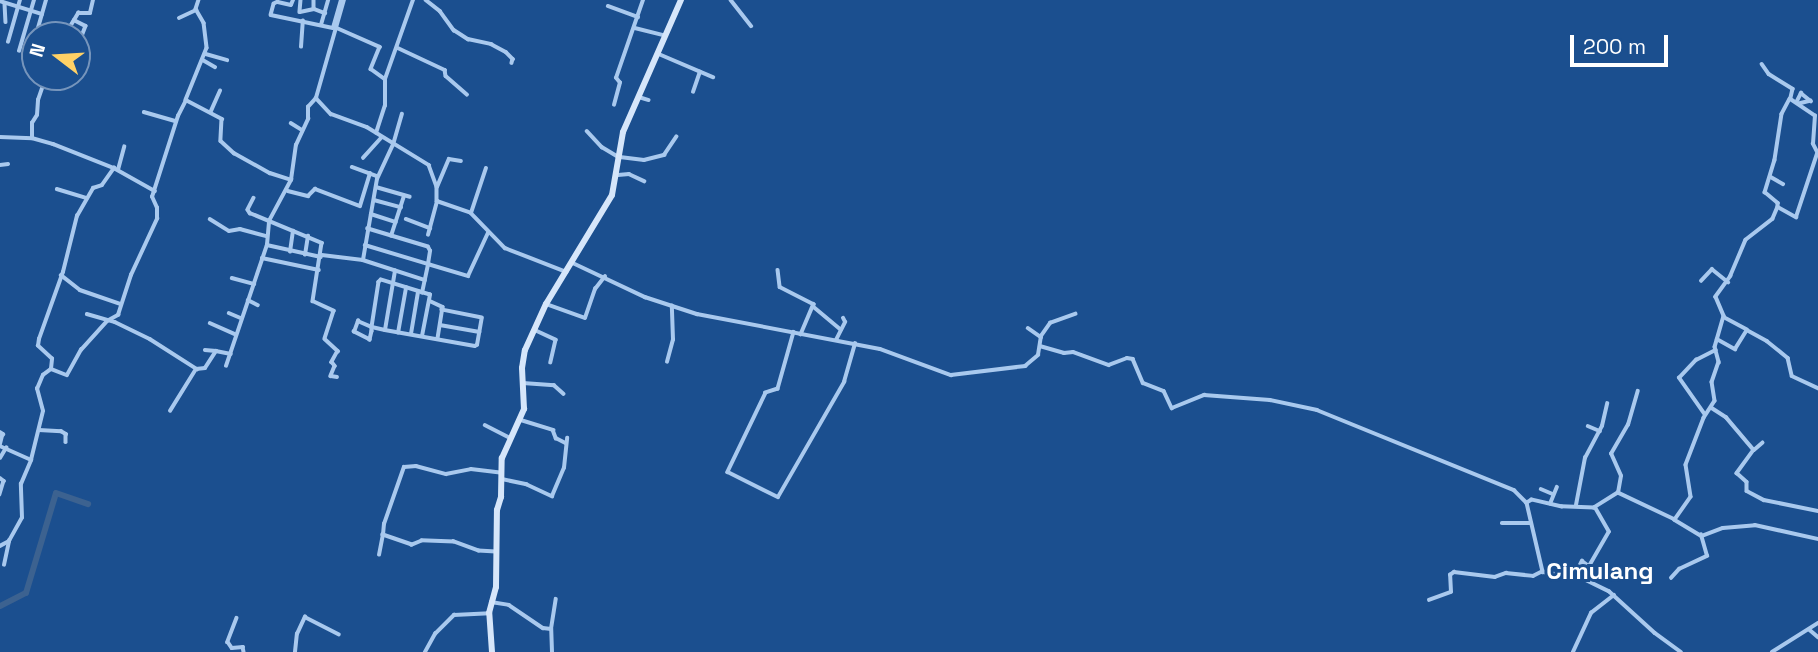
<!DOCTYPE html>
<html>
<head>
<meta charset="utf-8">
<style>
	body { margin:0 }
	#map { position:relative; width:1818px; height:652px; overflow:hidden; background:#1b4f8f; font-family:"Space Grotesk",sans-serif }
	div>[style] { position:absolute }
	.river>* { height:6px; margin:-3px; padding:0 3px; transform-origin:3px; border-radius:3px; background:#3c6290 }
	.street>* { height:3.5px; margin:-1.75px; padding:0 1.75px; transform-origin:1.75px; border-radius:1.75px; background:#a9c9ee }
	.secondary>* { height:6px; margin:-3px; padding:0 3px; transform-origin:3px; border-radius:3px; background:#d6e6fa }
	span { translate:-50% -50%; white-space:nowrap; text-align:center; line-height:1.15; -webkit-text-stroke:6px #1b4f8f; paint-order:stroke }
	.quarter-label { font-size:24px; color:#fff; font-weight:700 }
	.north { position:absolute; left:21px; top:21px; width:70px; height:70px; box-sizing:border-box; background:#1b4f8f; border:2px solid #7695bc; border-radius:50%; rotate:287deg; font-size:19px; font-weight:700; line-height:28px; text-align:center; color:#fff }
	.north::after { content:''; display:block; margin:auto; width:24px; height:32px; background:#ffd166; clip-path:polygon(50% 0,100% 100%,50% 72%,0 100%) }
	.scale { position:absolute; left:1570px; top:35px; width:98px; height:32px; box-sizing:border-box; border:4px solid #fff; border-top:0; padding-left:9px; font-size:21px; line-height:24px; white-space:nowrap; color:#fff; -webkit-text-stroke:5px #1b4f8f; paint-order:stroke }
</style>
</head>
<body>
<div id="map">
	<div class="river">
		<div style="left:0;top:606px;width:29px;rotate:-27deg"></div>
		<div style="left:26px;top:593px;width:104px;rotate:-73.3deg"></div>
		<div style="left:56px;top:493px;width:34px;rotate:19deg"></div>
	</div>
	<div class="street">
		<div style="left:199px;top:0;width:9px;rotate:108deg"></div>
		<div style="left:196px;top:9px;width:16px;rotate:60deg"></div>
		<div style="left:204px;top:23px;width:25px;rotate:83deg"></div>
		<div style="left:207px;top:48px;width:56px;rotate:112deg"></div>
		<div style="left:186px;top:100px;width:41px;rotate:27.8deg"></div>
		<div style="left:222px;top:119px;width:22px;rotate:93deg"></div>
		<div style="left:221px;top:141px;width:18px;rotate:43deg"></div>
		<div style="left:234px;top:153px;width:41px;rotate:29.1deg"></div>
		<div style="left:270px;top:173px;width:22px;rotate:18deg"></div>
		<div style="left:291px;top:180px;width:35px;rotate:-82deg"></div>
		<div style="left:296px;top:145px;width:29px;rotate:-65deg"></div>
		<div style="left:308px;top:119px;width:12px;rotate:-90deg"></div>
		<div style="left:308px;top:107px;width:12px;rotate:-48deg"></div>
		<div style="left:316px;top:98px;width:22px;rotate:47deg"></div>
		<div style="left:331px;top:114px;width:38px;rotate:20deg"></div>
		<div style="left:367px;top:127px;width:73px;rotate:31.5deg"></div>
		<div style="left:429px;top:165px;width:23px;rotate:70deg"></div>
		<div style="left:437px;top:187px;width:14px;rotate:90deg"></div>
		<div style="left:437px;top:201px;width:36px;rotate:19deg"></div>
		<div style="left:471px;top:213px;width:49px;rotate:45.8deg"></div>
		<div style="left:505px;top:248px;width:66px;rotate:21.2deg"></div>
		<div style="left:301px;top:0;width:12px;rotate:95deg"></div>
		<div style="left:300px;top:12px;width:14px;rotate:-12deg"></div>
		<div style="left:314px;top:0;width:9px;rotate:90deg"></div>
		<div style="left:314px;top:9px;width:12px;rotate:20deg"></div>
		<div style="left:426px;top:0;width:18px;rotate:38deg"></div>
		<div style="left:440px;top:11px;width:24px;rotate:54deg"></div>
		<div style="left:454px;top:30px;width:17px;rotate:33deg"></div>
		<div style="left:468px;top:39px;width:24px;rotate:12deg"></div>
		<div style="left:491px;top:44px;width:17px;rotate:28deg"></div>
		<div style="left:506px;top:52px;width:10px;rotate:45deg"></div>
		<div style="left:513px;top:59px;width:4px;rotate:104deg"></div>
		<div style="left:731px;top:0;width:33px;rotate:52deg"></div>
		<div style="left:0;top:1px;width:44px;rotate:17.2deg"></div>
		<div style="left:278px;top:2px;width:4px;rotate:153deg"></div>
		<div style="left:274px;top:4px;width:11px;rotate:105deg"></div>
		<div style="left:271px;top:15px;width:63px;rotate:11.8deg"></div>
		<div style="left:333px;top:28px;width:29px;rotate:-74deg"></div>
		<div style="left:278px;top:2px;width:13px;rotate:13deg"></div>
		<div style="left:291px;top:5px;width:5px;rotate:-68deg"></div>
		<div style="left:5px;top:4px;width:18px;rotate:87deg"></div>
		<div style="left:608px;top:6px;width:32px;rotate:20deg"></div>
		<div style="left:179px;top:18px;width:19px;rotate:-25deg"></div>
		<div style="left:74px;top:20px;width:13px;rotate:27deg"></div>
		<div style="left:86px;top:26px;width:22px;rotate:111deg"></div>
		<div style="left:321px;top:25px;width:26px;rotate:-74deg"></div>
		<div style="left:337px;top:28px;width:47px;rotate:23.8deg"></div>
		<div style="left:380px;top:47px;width:24px;rotate:112deg"></div>
		<div style="left:371px;top:69px;width:17px;rotate:36deg"></div>
		<div style="left:635px;top:28px;width:30px;rotate:14deg"></div>
		<div style="left:36px;top:35px;width:36px;rotate:-74deg"></div>
		<div style="left:65px;top:35px;width:26px;rotate:-59deg"></div>
		<div style="left:78px;top:13px;width:12px"></div>
		<div style="left:90px;top:13px;width:13px;rotate:-77deg"></div>
		<div style="left:8px;top:42px;width:44px;rotate:-74.1deg"></div>
		<div style="left:301px;top:47px;width:26px;rotate:-86deg"></div>
		<div style="left:398px;top:48px;width:52px;rotate:25.1deg"></div>
		<div style="left:445px;top:70px;width:6px;rotate:81deg"></div>
		<div style="left:446px;top:76px;width:28px;rotate:41deg"></div>
		<div style="left:19px;top:51px;width:53px;rotate:-73.6deg"></div>
		<div style="left:206px;top:54px;width:22px;rotate:16deg"></div>
		<div style="left:659px;top:54px;width:59px;rotate:23.1deg"></div>
		<div style="left:29px;top:56px;width:20px;rotate:-72deg"></div>
		<div style="left:203px;top:60px;width:14px;rotate:30deg"></div>
		<div style="left:1762px;top:64px;width:12px;rotate:55deg"></div>
		<div style="left:1769px;top:74px;width:28px;rotate:32deg"></div>
		<div style="left:1793px;top:89px;width:9px;rotate:103deg"></div>
		<div style="left:693px;top:92px;width:21px;rotate:-71deg"></div>
		<div style="left:639px;top:97px;width:10px;rotate:17deg"></div>
		<div style="left:316px;top:98px;width:102px;rotate:-74.1deg"></div>
		<div style="left:1797px;top:101px;width:9px;rotate:-63deg"></div>
		<div style="left:1801px;top:93px;width:13px;rotate:39deg"></div>
		<div style="left:1811px;top:101px;width:12px;rotate:166deg"></div>
		<div style="left:614px;top:105px;width:23px;rotate:-75deg"></div>
		<div style="left:620px;top:83px;width:6px;rotate:-129deg"></div>
		<div style="left:616px;top:78px;width:83px;rotate:-70.9deg"></div>
		<div style="left:211px;top:111px;width:22px;rotate:-66deg"></div>
		<div style="left:144px;top:112px;width:33px;rotate:16deg"></div>
		<div style="left:291px;top:123px;width:13px;rotate:32deg"></div>
		<div style="left:587px;top:131px;width:22px;rotate:47deg"></div>
		<div style="left:602px;top:147px;width:17px;rotate:31deg"></div>
		<div style="left:376px;top:133px;width:28px;rotate:-72deg"></div>
		<div style="left:385px;top:106px;width:27px;rotate:-90deg"></div>
		<div style="left:385px;top:79px;width:84px;rotate:-70.5deg"></div>
		<div style="left:0;top:137px;width:32px;rotate:2deg"></div>
		<div style="left:32px;top:138px;width:22px;rotate:16deg"></div>
		<div style="left:53px;top:144px;width:66px;rotate:21.5deg"></div>
		<div style="left:32px;top:138px;width:15px;rotate:-90deg"></div>
		<div style="left:32px;top:123px;width:9px;rotate:-58deg"></div>
		<div style="left:37px;top:115px;width:15px;rotate:-86deg"></div>
		<div style="left:38px;top:100px;width:24px;rotate:-71deg"></div>
		<div style="left:1818px;top:154px;width:11px;rotate:-117deg"></div>
		<div style="left:1813px;top:144px;width:28px;rotate:-86deg"></div>
		<div style="left:1815px;top:116px;width:30px;rotate:-146deg"></div>
		<div style="left:1790px;top:99px;width:17px;rotate:118deg"></div>
		<div style="left:1782px;top:114px;width:47px;rotate:98.7deg"></div>
		<div style="left:1775px;top:160px;width:34px;rotate:107deg"></div>
		<div style="left:1765px;top:192px;width:17px;rotate:40deg"></div>
		<div style="left:1778px;top:203px;width:4px;rotate:90deg"></div>
		<div style="left:1778px;top:207px;width:13px;rotate:113deg"></div>
		<div style="left:1773px;top:219px;width:34px;rotate:142deg"></div>
		<div style="left:1746px;top:240px;width:39px;rotate:113deg"></div>
		<div style="left:1731px;top:276px;width:26px;rotate:126deg"></div>
		<div style="left:1716px;top:297px;width:21px;rotate:67deg"></div>
		<div style="left:1724px;top:316px;width:32px;rotate:106deg"></div>
		<div style="left:1715px;top:347px;width:16px;rotate:75deg"></div>
		<div style="left:1719px;top:362px;width:21px;rotate:109deg"></div>
		<div style="left:1712px;top:382px;width:19px;rotate:81deg"></div>
		<div style="left:1715px;top:401px;width:20px;rotate:123deg"></div>
		<div style="left:1704px;top:418px;width:50px;rotate:111deg"></div>
		<div style="left:1686px;top:465px;width:32px;rotate:81deg"></div>
		<div style="left:1691px;top:497px;width:28px;rotate:125deg"></div>
		<div style="left:1675px;top:520px;width:31px;rotate:31deg"></div>
		<div style="left:1702px;top:536px;width:22px;rotate:-21deg"></div>
		<div style="left:1723px;top:528px;width:32px;rotate:-5deg"></div>
		<div style="left:1755px;top:525px;width:65px;rotate:12.5deg"></div>
		<div style="left:620px;top:157px;width:24px;rotate:7deg"></div>
		<div style="left:644px;top:160px;width:21px;rotate:-14deg"></div>
		<div style="left:664px;top:155px;width:22px;rotate:-56deg"></div>
		<div style="left:363px;top:158px;width:27px;rotate:-48deg"></div>
		<div style="left:0;top:165px;width:8px;rotate:-7deg"></div>
		<div style="left:352px;top:167px;width:27px;rotate:20deg"></div>
		<div style="left:118px;top:170px;width:24px;rotate:-75deg"></div>
		<div style="left:618px;top:175px;width:11px;rotate:-5deg"></div>
		<div style="left:629px;top:174px;width:17px;rotate:25deg"></div>
		<div style="left:1771px;top:177px;width:14px;rotate:30deg"></div>
		<div style="left:376px;top:187px;width:35px;rotate:16deg"></div>
		<div style="left:437px;top:187px;width:30px;rotate:-67deg"></div>
		<div style="left:449px;top:159px;width:12px;rotate:9deg"></div>
		<div style="left:57px;top:189px;width:31px;rotate:17deg"></div>
		<div style="left:288px;top:191px;width:21px;rotate:14deg"></div>
		<div style="left:308px;top:196px;width:10px;rotate:-45deg"></div>
		<div style="left:315px;top:189px;width:48px;rotate:20.7deg"></div>
		<div style="left:360px;top:206px;width:34px;rotate:-73deg"></div>
		<div style="left:254px;top:198px;width:13px;rotate:117deg"></div>
		<div style="left:248px;top:210px;width:4px;rotate:56deg"></div>
		<div style="left:250px;top:213px;width:78px;rotate:22.6deg"></div>
		<div style="left:322px;top:243px;width:59px;rotate:98.8deg"></div>
		<div style="left:313px;top:301px;width:23px;rotate:25deg"></div>
		<div style="left:334px;top:311px;width:29px;rotate:108deg"></div>
		<div style="left:325px;top:339px;width:18px;rotate:43deg"></div>
		<div style="left:338px;top:351px;width:13px;rotate:119deg"></div>
		<div style="left:332px;top:362px;width:5px;rotate:53deg"></div>
		<div style="left:335px;top:366px;width:11px;rotate:112deg"></div>
		<div style="left:331px;top:376px;width:6px;rotate:9deg"></div>
		<div style="left:374px;top:200px;width:28px;rotate:15deg"></div>
		<div style="left:1778px;top:207px;width:21px;rotate:29deg"></div>
		<div style="left:1796px;top:217px;width:66px;rotate:-71.6deg"></div>
		<div style="left:471px;top:213px;width:47px;rotate:-71.6deg"></div>
		<div style="left:371px;top:214px;width:26px;rotate:18deg"></div>
		<div style="left:210px;top:219px;width:22px;rotate:32deg"></div>
		<div style="left:229px;top:231px;width:11px;rotate:-10deg"></div>
		<div style="left:240px;top:229px;width:28px;rotate:15deg"></div>
		<div style="left:406px;top:219px;width:26px;rotate:21deg"></div>
		<div style="left:428px;top:235px;width:35px;rotate:-75deg"></div>
		<div style="left:391px;top:236px;width:42px;rotate:-72deg"></div>
		<div style="left:267px;top:245px;width:55px;rotate:12.5deg"></div>
		<div style="left:365px;top:245px;width:66px;rotate:16.8deg"></div>
		<div style="left:428px;top:264px;width:13px;rotate:-81deg"></div>
		<div style="left:430px;top:251px;width:4px;rotate:-117deg"></div>
		<div style="left:428px;top:247px;width:63px;rotate:-163.3deg"></div>
		<div style="left:290px;top:252px;width:21px;rotate:-82deg"></div>
		<div style="left:305px;top:255px;width:19px;rotate:-81deg"></div>
		<div style="left:322px;top:255px;width:41px;rotate:7deg"></div>
		<div style="left:363px;top:260px;width:65px;rotate:17.9deg"></div>
		<div style="left:262px;top:258px;width:58px;rotate:11.9deg"></div>
		<div style="left:363px;top:260px;width:82px;rotate:-80.2deg"></div>
		<div style="left:377px;top:179px;width:38px;rotate:-65deg"></div>
		<div style="left:393px;top:145px;width:32px;rotate:-74deg"></div>
		<div style="left:573px;top:263px;width:80px;rotate:25.3deg"></div>
		<div style="left:645px;top:297px;width:55px;rotate:18.1deg"></div>
		<div style="left:697px;top:314px;width:186px;rotate:10.8deg"></div>
		<div style="left:880px;top:349px;width:76px;rotate:20.1deg"></div>
		<div style="left:951px;top:375px;width:75px;rotate:-6.9deg"></div>
		<div style="left:1025px;top:366px;width:17px;rotate:-40deg"></div>
		<div style="left:1038px;top:355px;width:19px;rotate:-81deg"></div>
		<div style="left:1041px;top:336px;width:16px;rotate:-55deg"></div>
		<div style="left:1050px;top:323px;width:27px;rotate:-20deg"></div>
		<div style="left:778px;top:270px;width:17px;rotate:83deg"></div>
		<div style="left:780px;top:287px;width:38px;rotate:27deg"></div>
		<div style="left:814px;top:304px;width:33px;rotate:113deg"></div>
		<div style="left:61px;top:275px;width:24px;rotate:38deg"></div>
		<div style="left:80px;top:290px;width:43px;rotate:18.9deg"></div>
		<div style="left:232px;top:278px;width:23px;rotate:15deg"></div>
		<div style="left:1701px;top:281px;width:16px;rotate:-47deg"></div>
		<div style="left:1712px;top:269px;width:21px;rotate:39deg"></div>
		<div style="left:422px;top:293px;width:30px;rotate:-78deg"></div>
		<div style="left:428px;top:264px;width:42px;rotate:16.7deg"></div>
		<div style="left:468px;top:276px;width:47px;rotate:-65.1deg"></div>
		<div style="left:248px;top:300px;width:11px;rotate:27deg"></div>
		<div style="left:430px;top:301px;width:14px;rotate:25deg"></div>
		<div style="left:443px;top:307px;width:32px;rotate:99deg"></div>
		<div style="left:546px;top:304px;width:41px;rotate:19.7deg"></div>
		<div style="left:585px;top:318px;width:31px;rotate:-71deg"></div>
		<div style="left:595px;top:289px;width:16px;rotate:-52deg"></div>
		<div style="left:814px;top:307px;width:35px;rotate:40deg"></div>
		<div style="left:229px;top:313px;width:13px;rotate:23deg"></div>
		<div style="left:87px;top:314px;width:29px;rotate:16deg"></div>
		<div style="left:115px;top:322px;width:39px;rotate:26deg"></div>
		<div style="left:150px;top:339px;width:56px;rotate:32.6deg"></div>
		<div style="left:210px;top:323px;width:27px;rotate:24deg"></div>
		<div style="left:440px;top:325px;width:40px;rotate:10deg"></div>
		<div style="left:1028px;top:328px;width:16px;rotate:35deg"></div>
		<div style="left:385px;top:330px;width:60px;rotate:-80.4deg"></div>
		<div style="left:535px;top:330px;width:23px;rotate:25deg"></div>
		<div style="left:556px;top:340px;width:23px;rotate:103deg"></div>
		<div style="left:1747px;top:330px;width:23px;rotate:29deg"></div>
		<div style="left:1767px;top:341px;width:27px;rotate:39deg"></div>
		<div style="left:1788px;top:358px;width:18px;rotate:77deg"></div>
		<div style="left:1792px;top:376px;width:29px;rotate:25deg"></div>
		<div style="left:794px;top:332px;width:59px;rotate:105.7deg"></div>
		<div style="left:778px;top:389px;width:13px;rotate:162deg"></div>
		<div style="left:766px;top:393px;width:88px;rotate:115.7deg"></div>
		<div style="left:728px;top:472px;width:56px;rotate:26.6deg"></div>
		<div style="left:778px;top:497px;width:133px;rotate:-60.1deg"></div>
		<div style="left:844px;top:382px;width:40px;rotate:-74deg"></div>
		<div style="left:398px;top:333px;width:46px;rotate:-79.9deg"></div>
		<div style="left:411px;top:334px;width:43px;rotate:-80.5deg"></div>
		<div style="left:422px;top:336px;width:42px;rotate:-79deg"></div>
		<div style="left:430px;top:295px;width:51px;rotate:-163deg"></div>
		<div style="left:381px;top:280px;width:3px;rotate:135deg"></div>
		<div style="left:379px;top:282px;width:46px;rotate:98.8deg"></div>
		<div style="left:372px;top:327px;width:4px;rotate:90deg"></div>
		<div style="left:372px;top:331px;width:9px;rotate:103deg"></div>
		<div style="left:370px;top:340px;width:18px;rotate:-153deg"></div>
		<div style="left:354px;top:332px;width:12px;rotate:-70deg"></div>
		<div style="left:358px;top:321px;width:15px;rotate:23deg"></div>
		<div style="left:372px;top:327px;width:13px;rotate:13deg"></div>
		<div style="left:385px;top:330px;width:91px;rotate:10.1deg"></div>
		<div style="left:475px;top:346px;width:2px;rotate:-27deg"></div>
		<div style="left:477px;top:345px;width:27px;rotate:-80deg"></div>
		<div style="left:482px;top:318px;width:41px;rotate:-168.7deg"></div>
		<div style="left:1717px;top:339px;width:21px;rotate:29deg"></div>
		<div style="left:1735px;top:349px;width:22px;rotate:-58deg"></div>
		<div style="left:1747px;top:330px;width:26px;rotate:-152deg"></div>
		<div style="left:836px;top:340px;width:20px;rotate:-63deg"></div>
		<div style="left:845px;top:322px;width:4px;rotate:-117deg"></div>
		<div style="left:1040px;top:346px;width:25px;rotate:16deg"></div>
		<div style="left:1064px;top:353px;width:9px;rotate:-6deg"></div>
		<div style="left:1073px;top:352px;width:38px;rotate:20deg"></div>
		<div style="left:1109px;top:365px;width:19px;rotate:-21deg"></div>
		<div style="left:1127px;top:358px;width:6px;rotate:9deg"></div>
		<div style="left:1133px;top:359px;width:26px;rotate:67deg"></div>
		<div style="left:1143px;top:383px;width:22px;rotate:21deg"></div>
		<div style="left:1164px;top:391px;width:19px;rotate:65deg"></div>
		<div style="left:1172px;top:408px;width:35px;rotate:-22deg"></div>
		<div style="left:1204px;top:395px;width:66px;rotate:4.3deg"></div>
		<div style="left:1270px;top:400px;width:48px;rotate:12deg"></div>
		<div style="left:1317px;top:410px;width:213px;rotate:22.1deg"></div>
		<div style="left:1514px;top:490px;width:18px;rotate:45deg"></div>
		<div style="left:205px;top:350px;width:11px;rotate:5deg"></div>
		<div style="left:667px;top:362px;width:23px;rotate:-75deg"></div>
		<div style="left:673px;top:340px;width:34px;rotate:-92deg"></div>
		<div style="left:226px;top:366px;width:128px;rotate:-71.3deg"></div>
		<div style="left:267px;top:245px;width:24px;rotate:-85deg"></div>
		<div style="left:269px;top:221px;width:47px;rotate:-61.8deg"></div>
		<div style="left:51px;top:369px;width:17px;rotate:21deg"></div>
		<div style="left:67px;top:375px;width:29px;rotate:-61deg"></div>
		<div style="left:81px;top:350px;width:39px;rotate:-48deg"></div>
		<div style="left:107px;top:321px;width:13px;rotate:-29deg"></div>
		<div style="left:118px;top:315px;width:42px;rotate:-72deg"></div>
		<div style="left:131px;top:275px;width:62px;rotate:-65.1deg"></div>
		<div style="left:157px;top:219px;width:11px;rotate:-90deg"></div>
		<div style="left:157px;top:208px;width:12px;rotate:-114deg"></div>
		<div style="left:152px;top:197px;width:85px;rotate:-72.2deg"></div>
		<div style="left:178px;top:116px;width:18px;rotate:-63deg"></div>
		<div style="left:523px;top:383px;width:31px;rotate:4deg"></div>
		<div style="left:554px;top:385px;width:13px;rotate:42deg"></div>
		<div style="left:1712px;top:408px;width:17px;rotate:33deg"></div>
		<div style="left:1726px;top:417px;width:43px;rotate:49.7deg"></div>
		<div style="left:1754px;top:450px;width:11px;rotate:-41deg"></div>
		<div style="left:170px;top:411px;width:49px;rotate:-58.2deg"></div>
		<div style="left:196px;top:369px;width:9px;rotate:-6deg"></div>
		<div style="left:205px;top:368px;width:20px;rotate:-57deg"></div>
		<div style="left:216px;top:351px;width:15px;rotate:11deg"></div>
		<div style="left:1705px;top:415px;width:45px;rotate:-125.1deg"></div>
		<div style="left:1679px;top:378px;width:25px;rotate:-47deg"></div>
		<div style="left:1696px;top:360px;width:22px;rotate:-27deg"></div>
		<div style="left:521px;top:420px;width:34px;rotate:17deg"></div>
		<div style="left:553px;top:430px;width:9px;rotate:69deg"></div>
		<div style="left:556px;top:438px;width:11px;rotate:27deg"></div>
		<div style="left:485px;top:425px;width:29px;rotate:27deg"></div>
		<div style="left:1588px;top:426px;width:13px;rotate:23deg"></div>
		<div style="left:39px;top:430px;width:22px;rotate:3deg"></div>
		<div style="left:61px;top:431px;width:6px;rotate:31deg"></div>
		<div style="left:66px;top:434px;width:8px;rotate:90deg"></div>
		<div style="left:0;top:432px;width:4px;rotate:34deg"></div>
		<div style="left:3px;top:434px;width:12px;rotate:104deg"></div>
		<div style="left:0;top:446px;width:34px;rotate:24deg"></div>
		<div style="left:1754px;top:450px;width:29px;rotate:126deg"></div>
		<div style="left:1737px;top:473px;width:13px;rotate:42deg"></div>
		<div style="left:1747px;top:482px;width:9px;rotate:90deg"></div>
		<div style="left:1747px;top:491px;width:19px;rotate:28deg"></div>
		<div style="left:1764px;top:500px;width:55px;rotate:11.5deg"></div>
		<div style="left:0;top:458px;width:12px;rotate:-59deg"></div>
		<div style="left:0;top:478px;width:5px;rotate:37deg"></div>
		<div style="left:4px;top:481px;width:14px;rotate:107deg"></div>
		<div style="left:502px;top:479px;width:25px;rotate:12deg"></div>
		<div style="left:526px;top:484px;width:29px;rotate:25deg"></div>
		<div style="left:552px;top:496px;width:30px;rotate:-67deg"></div>
		<div style="left:564px;top:468px;width:30px;rotate:-84deg"></div>
		<div style="left:1541px;top:489px;width:13px;rotate:23deg"></div>
		<div style="left:1618px;top:493px;width:17px;rotate:-80deg"></div>
		<div style="left:1621px;top:476px;width:24px;rotate:-114deg"></div>
		<div style="left:1611px;top:454px;width:34px;rotate:-60deg"></div>
		<div style="left:1628px;top:425px;width:35px;rotate:-74deg"></div>
		<div style="left:1550px;top:504px;width:18px;rotate:-68deg"></div>
		<div style="left:1576px;top:505px;width:48px;rotate:-79.2deg"></div>
		<div style="left:1585px;top:458px;width:36px;rotate:-62deg"></div>
		<div style="left:1602px;top:426px;width:23px;rotate:-77deg"></div>
		<div style="left:1675px;top:520px;width:63px;rotate:-154.7deg"></div>
		<div style="left:1618px;top:493px;width:28px;rotate:148deg"></div>
		<div style="left:1594px;top:508px;width:32px;rotate:-178deg"></div>
		<div style="left:1562px;top:507px;width:31px;rotate:-167deg"></div>
		<div style="left:1532px;top:500px;width:6px;rotate:149deg"></div>
		<div style="left:1527px;top:503px;width:71px;rotate:76.9deg"></div>
		<div style="left:1543px;top:572px;width:39px;rotate:9deg"></div>
		<div style="left:1582px;top:578px;width:30px;rotate:26deg"></div>
		<div style="left:1609px;top:591px;width:62px;rotate:42.4deg"></div>
		<div style="left:1655px;top:633px;width:32px;rotate:36deg"></div>
		<div style="left:1502px;top:523px;width:28px"></div>
		<div style="left:0;top:546px;width:10px;rotate:-29deg"></div>
		<div style="left:9px;top:541px;width:26px;rotate:-61deg"></div>
		<div style="left:22px;top:518px;width:34px;rotate:-92deg"></div>
		<div style="left:21px;top:484px;width:26px;rotate:-67deg"></div>
		<div style="left:31px;top:460px;width:50px;rotate:-76.2deg"></div>
		<div style="left:43px;top:411px;width:23px;rotate:-105deg"></div>
		<div style="left:37px;top:389px;width:15px;rotate:-67deg"></div>
		<div style="left:43px;top:375px;width:10px;rotate:-37deg"></div>
		<div style="left:51px;top:369px;width:10px;rotate:-84deg"></div>
		<div style="left:52px;top:359px;width:19px;rotate:-137deg"></div>
		<div style="left:38px;top:346px;width:7px;rotate:-82deg"></div>
		<div style="left:39px;top:339px;width:71px;rotate:-70.3deg"></div>
		<div style="left:63px;top:272px;width:58px;rotate:-76deg"></div>
		<div style="left:77px;top:216px;width:32px;rotate:-60deg"></div>
		<div style="left:93px;top:188px;width:9px;rotate:-18deg"></div>
		<div style="left:102px;top:185px;width:21px;rotate:-55deg"></div>
		<div style="left:114px;top:168px;width:47px;rotate:29.3deg"></div>
		<div style="left:496px;top:552px;width:17px;rotate:-177deg"></div>
		<div style="left:479px;top:551px;width:27px;rotate:-160deg"></div>
		<div style="left:454px;top:542px;width:32px;rotate:-178deg"></div>
		<div style="left:422px;top:541px;width:11px;rotate:158deg"></div>
		<div style="left:412px;top:545px;width:31px;rotate:-161deg"></div>
		<div style="left:383px;top:535px;width:11px;rotate:-85deg"></div>
		<div style="left:384px;top:524px;width:60px;rotate:-70.7deg"></div>
		<div style="left:404px;top:467px;width:12px;rotate:-5deg"></div>
		<div style="left:416px;top:466px;width:31px;rotate:15deg"></div>
		<div style="left:446px;top:474px;width:25px;rotate:-11deg"></div>
		<div style="left:471px;top:469px;width:31px;rotate:7deg"></div>
		<div style="left:379px;top:555px;width:20px;rotate:-79deg"></div>
		<div style="left:4px;top:565px;width:25px;rotate:-78deg"></div>
		<div style="left:1574px;top:576px;width:17px;rotate:-62deg"></div>
		<div style="left:1582px;top:561px;width:9px;rotate:36deg"></div>
		<div style="left:1589px;top:566px;width:39px;rotate:-60deg"></div>
		<div style="left:1609px;top:532px;width:28px;rotate:-120deg"></div>
		<div style="left:1671px;top:578px;width:12px;rotate:-48deg"></div>
		<div style="left:1679px;top:569px;width:31px;rotate:-25deg"></div>
		<div style="left:1707px;top:556px;width:22px;rotate:-106deg"></div>
		<div style="left:1429px;top:600px;width:23px;rotate:-20deg"></div>
		<div style="left:1451px;top:592px;width:17px;rotate:-93deg"></div>
		<div style="left:1450px;top:575px;width:5px;rotate:-37deg"></div>
		<div style="left:1454px;top:572px;width:41px;rotate:7deg"></div>
		<div style="left:1495px;top:577px;width:12px;rotate:-20deg"></div>
		<div style="left:1506px;top:573px;width:27px;rotate:6deg"></div>
		<div style="left:1533px;top:576px;width:11px;rotate:-27deg"></div>
		<div style="left:491px;top:602px;width:18px;rotate:9deg"></div>
		<div style="left:509px;top:605px;width:41px;rotate:34.1deg"></div>
		<div style="left:543px;top:628px;width:8px;rotate:7deg"></div>
		<div style="left:237px;top:618px;width:26px;rotate:111deg"></div>
		<div style="left:228px;top:642px;width:7px;rotate:56deg"></div>
		<div style="left:232px;top:648px;width:11px;rotate:-5deg"></div>
		<div style="left:243px;top:647px;width:5px;rotate:79deg"></div>
		<div style="left:1810px;top:630px;width:11px;rotate:41deg"></div>
		<div style="left:295px;top:652px;width:18px;rotate:-84deg"></div>
		<div style="left:297px;top:634px;width:19px;rotate:-65deg"></div>
		<div style="left:305px;top:617px;width:38px;rotate:27deg"></div>
		<div style="left:425px;top:652px;width:21px;rotate:-61deg"></div>
		<div style="left:435px;top:634px;width:27px;rotate:-45deg"></div>
		<div style="left:454px;top:615px;width:35px;rotate:-3deg"></div>
		<div style="left:552px;top:652px;width:23px;rotate:-92deg"></div>
		<div style="left:551px;top:629px;width:30px;rotate:-81deg"></div>
		<div style="left:1573px;top:652px;width:43px;rotate:-65.2deg"></div>
		<div style="left:1591px;top:613px;width:29px;rotate:-38deg"></div>
		<div style="left:1772px;top:652px;width:54px;rotate:-32.2deg"></div>
	</div>
	<div class="secondary">
		<div style="left:492px;top:652px;width:39px;rotate:-94deg"></div>
		<div style="left:489px;top:613px;width:27px;rotate:-75deg"></div>
		<div style="left:496px;top:587px;width:77px;rotate:-89.3deg"></div>
		<div style="left:497px;top:510px;width:14px;rotate:-73deg"></div>
		<div style="left:501px;top:497px;width:39px;rotate:-89deg"></div>
		<div style="left:502px;top:458px;width:54px;rotate:-65.8deg"></div>
		<div style="left:524px;top:409px;width:41px;rotate:-92.8deg"></div>
		<div style="left:522px;top:368px;width:18px;rotate:-81deg"></div>
		<div style="left:525px;top:350px;width:51px;rotate:-65.5deg"></div>
		<div style="left:546px;top:304px;width:127px;rotate:-58.8deg"></div>
		<div style="left:612px;top:195px;width:64px;rotate:-80.1deg"></div>
		<div style="left:623px;top:132px;width:144px;rotate:-66.3deg"></div>
	</div>
	<div class="quarter-label">
		<span style="left:1600px;top:571px">Cimulang</span>
	</div>
	<div class="north">N</div>
	<div class="scale">200 m</div>
</div>
</body>
</html>
